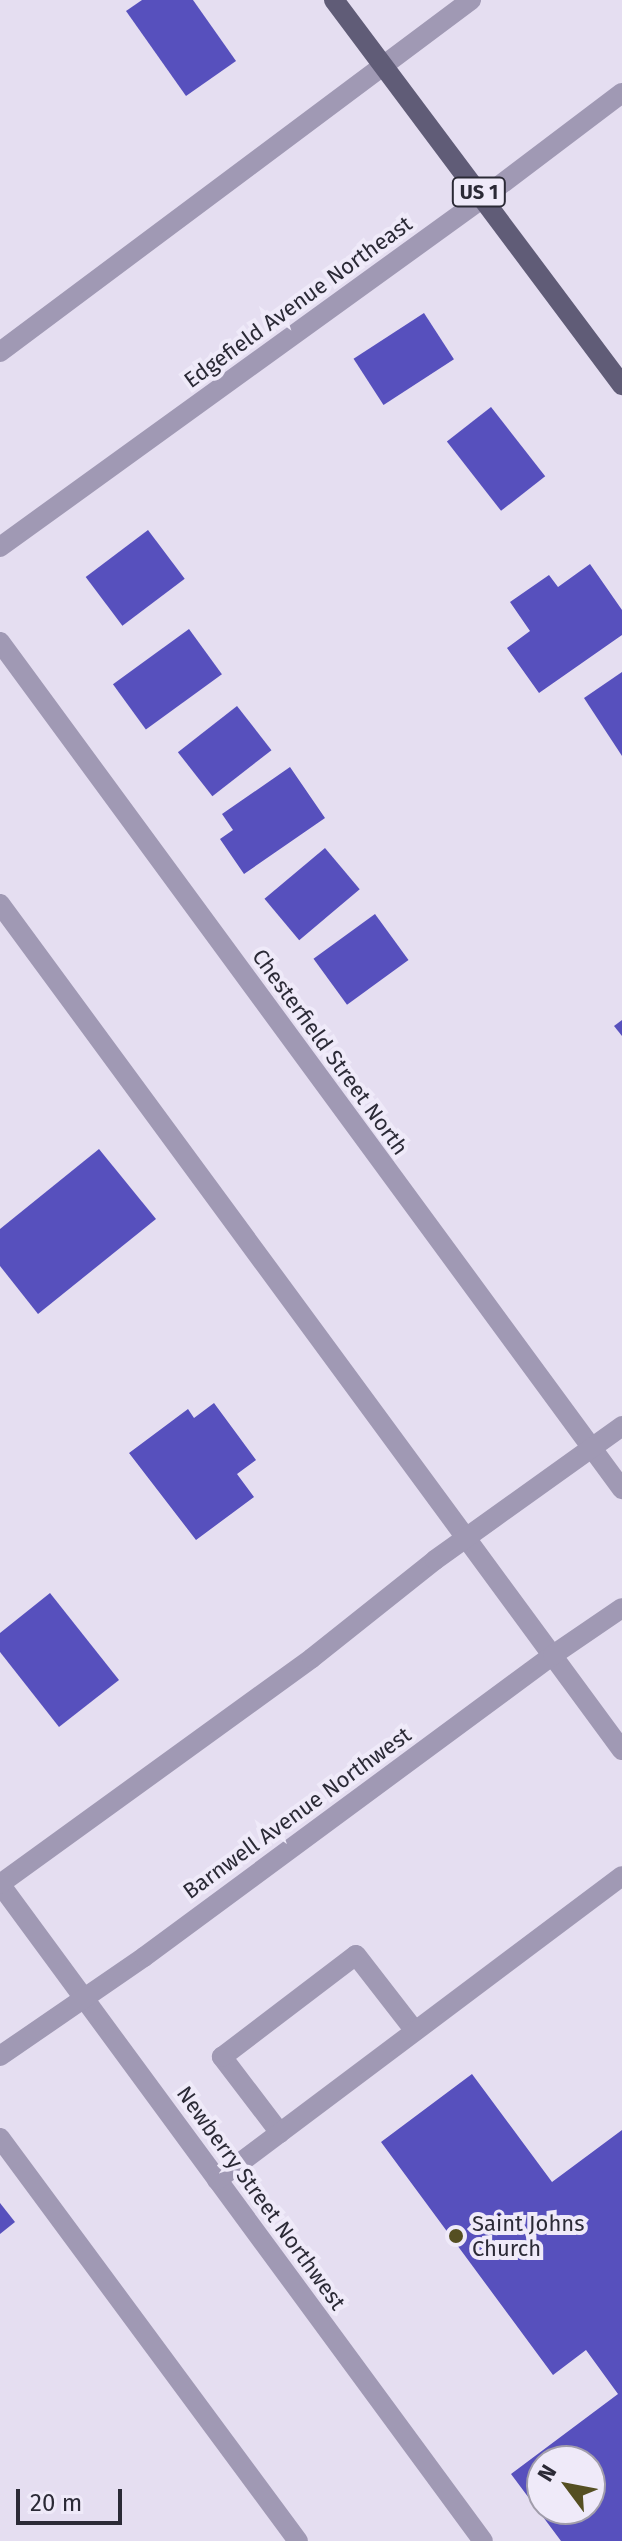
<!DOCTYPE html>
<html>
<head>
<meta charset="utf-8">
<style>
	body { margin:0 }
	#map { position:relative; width:622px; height:2541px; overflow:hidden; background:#e5def1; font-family:"Fira Sans",sans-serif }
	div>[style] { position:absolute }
	.building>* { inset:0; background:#5750bd; transform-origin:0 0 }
	.minor>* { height:20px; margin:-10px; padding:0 10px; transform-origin:10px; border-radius:10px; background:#a099b4 }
	.major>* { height:20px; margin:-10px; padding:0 10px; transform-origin:10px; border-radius:10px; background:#605c77 }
	.dots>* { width:22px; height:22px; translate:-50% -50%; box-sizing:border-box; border:4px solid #efeaf9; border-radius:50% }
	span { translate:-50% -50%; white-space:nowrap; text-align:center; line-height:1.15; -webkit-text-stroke:8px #efeaf9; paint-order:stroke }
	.shield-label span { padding:2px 6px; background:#efeaf9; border:2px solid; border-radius:6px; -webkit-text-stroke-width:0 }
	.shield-label { font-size:20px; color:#2b2a36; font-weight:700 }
	.street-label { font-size:22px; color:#2b2a36 }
	.poi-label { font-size:22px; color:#2b2a36 }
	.left { translate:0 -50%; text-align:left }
	.north { position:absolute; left:526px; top:2445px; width:80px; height:80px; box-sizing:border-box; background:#efeaf9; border:2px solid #a19dab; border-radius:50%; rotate:302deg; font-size:22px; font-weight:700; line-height:32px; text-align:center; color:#2b2a36 }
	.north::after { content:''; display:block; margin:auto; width:28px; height:36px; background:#554f22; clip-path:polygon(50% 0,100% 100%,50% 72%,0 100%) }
	.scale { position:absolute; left:16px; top:2489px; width:106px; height:36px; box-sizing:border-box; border:4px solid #2b2a36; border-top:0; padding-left:10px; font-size:24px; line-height:28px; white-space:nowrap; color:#2b2a36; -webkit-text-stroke:6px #efeaf9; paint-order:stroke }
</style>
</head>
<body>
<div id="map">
	<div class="building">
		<div style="clip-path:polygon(142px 0,193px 0,236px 61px,186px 96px,126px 11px)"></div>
		<div style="left:424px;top:313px;width:55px;height:84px;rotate:57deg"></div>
		<div style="left:491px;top:407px;width:88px;height:56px;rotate:52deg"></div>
		<div style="left:148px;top:530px;width:61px;height:78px;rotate:53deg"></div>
		<div style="clip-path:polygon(590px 564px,622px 610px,622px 635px,539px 693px,507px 648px,530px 631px,510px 602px,549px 575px,558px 587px)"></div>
		<div style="left:189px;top:629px;width:56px;height:94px;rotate:54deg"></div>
		<div style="clip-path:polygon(622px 672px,622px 756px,584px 698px)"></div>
		<div style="left:237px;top:706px;width:56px;height:75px;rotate:52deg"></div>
		<div style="clip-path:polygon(290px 767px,325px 818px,244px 874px,220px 839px,233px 830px,222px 814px)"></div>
		<div style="left:325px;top:848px;width:54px;height:79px;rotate:50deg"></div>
		<div style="left:375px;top:914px;width:57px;height:76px;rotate:54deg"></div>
		<div style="clip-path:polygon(622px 1020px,622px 1036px,614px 1026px)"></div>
		<div style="clip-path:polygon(99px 1149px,156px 1219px,38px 1314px,0 1266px,0 1229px)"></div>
		<div style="clip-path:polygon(214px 1403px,256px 1460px,237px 1474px,254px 1497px,196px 1540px,129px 1453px,188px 1409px,194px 1418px)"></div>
		<div style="clip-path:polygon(50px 1593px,119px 1680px,59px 1727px,0 1652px,0 1633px)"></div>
		<div style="clip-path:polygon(evenodd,472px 2074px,552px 2182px,622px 2130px,622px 2541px,561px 2541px,511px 2474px,618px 2394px,586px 2350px,553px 2375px,381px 2142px,472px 2074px,542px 2461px,590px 2461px,590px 2509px,542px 2509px,542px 2461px)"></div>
		<div style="clip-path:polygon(0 2203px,15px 2222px,0 2234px)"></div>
	</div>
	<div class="minor">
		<div style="left:0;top:352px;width:588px;rotate:-36.77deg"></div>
		<div style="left:0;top:547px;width:596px;rotate:-35.85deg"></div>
		<div style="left:483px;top:198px;width:174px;rotate:-37.1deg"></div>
		<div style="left:0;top:642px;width:1051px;rotate:53.71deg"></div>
		<div style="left:0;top:904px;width:1050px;rotate:53.68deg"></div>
		<div style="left:0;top:1884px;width:815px;rotate:53.68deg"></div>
		<div style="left:0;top:1884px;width:385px;rotate:-35.9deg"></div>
		<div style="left:312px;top:1658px;width:157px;rotate:-38.5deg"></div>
		<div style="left:435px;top:1560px;width:230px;rotate:-35.6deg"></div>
		<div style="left:0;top:2056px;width:175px;rotate:-34.5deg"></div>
		<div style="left:144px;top:1957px;width:508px;rotate:-36.44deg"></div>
		<div style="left:553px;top:1655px;width:83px;rotate:-34.3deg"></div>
		<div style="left:280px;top:2133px;width:96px;rotate:-127.3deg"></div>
		<div style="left:222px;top:2057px;width:168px;rotate:-37.3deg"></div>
		<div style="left:356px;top:1955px;width:96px;rotate:52.2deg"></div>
		<div style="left:0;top:2138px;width:501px;rotate:53.52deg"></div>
		<div style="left:217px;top:2180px;width:506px;rotate:-36.89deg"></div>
	</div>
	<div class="major">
		<div style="left:334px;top:0;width:481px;rotate:53.2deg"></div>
	</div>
	<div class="dots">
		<div style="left:456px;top:2236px;background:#554f22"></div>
	</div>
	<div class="shield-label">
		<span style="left:479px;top:192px">US 1</span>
	</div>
	<div class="street-label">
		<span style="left:298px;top:302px;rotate:-36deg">Edgefield Avenue Northeast</span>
		<span style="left:330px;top:1052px;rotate:54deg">Chesterfield Street North</span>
		<span style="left:297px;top:1813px;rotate:-36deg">Barnwell Avenue Northwest</span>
		<span style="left:261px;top:2198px;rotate:54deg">Newberry Street Northwest</span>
	</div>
	<div class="poi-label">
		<span class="left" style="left:472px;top:2236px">Saint Johns<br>Church</span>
	</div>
	<div class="north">N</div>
	<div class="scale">20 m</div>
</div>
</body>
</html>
